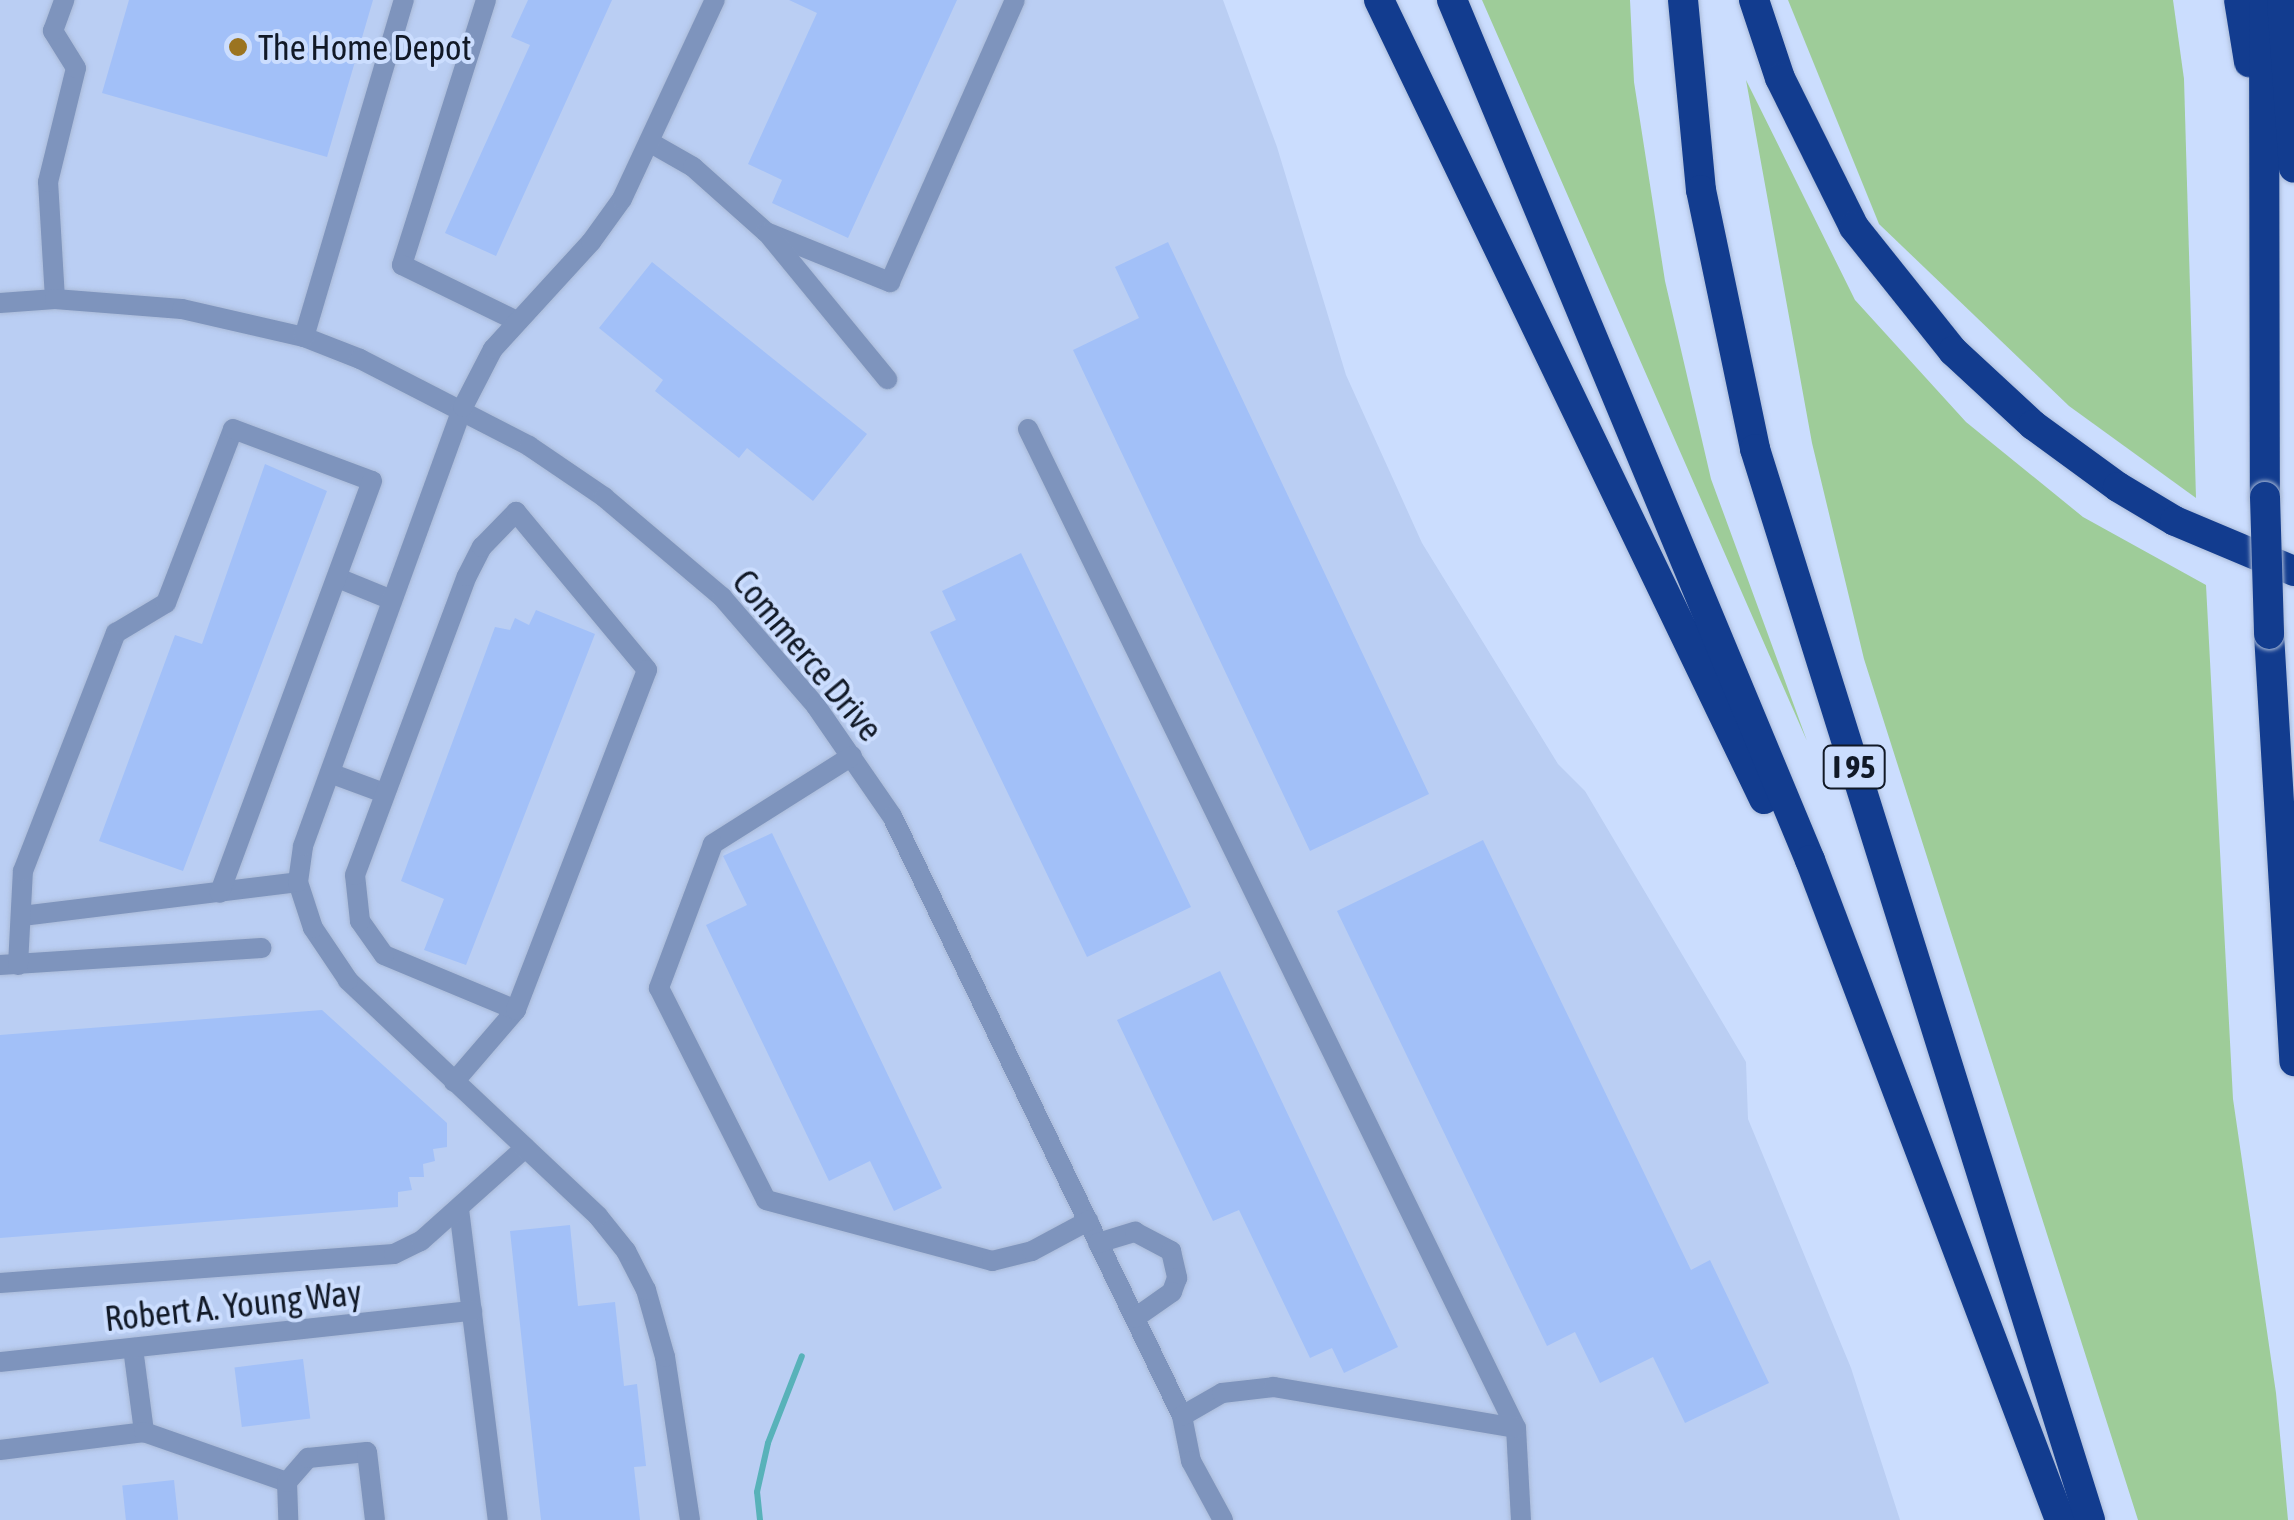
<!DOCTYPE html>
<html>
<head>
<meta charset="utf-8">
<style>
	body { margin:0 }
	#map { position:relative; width:2294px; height:1520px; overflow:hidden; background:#cbddfe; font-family:"Asap Condensed",sans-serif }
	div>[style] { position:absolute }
	.built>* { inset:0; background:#bacef3 }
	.green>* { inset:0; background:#9ecc99 }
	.stream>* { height:6px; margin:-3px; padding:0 3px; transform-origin:3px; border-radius:3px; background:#58b2b9 }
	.building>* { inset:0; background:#a2c0f8; transform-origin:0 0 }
	.roads { filter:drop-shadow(0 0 2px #aabad7) drop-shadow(0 0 2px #aabad7) }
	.minor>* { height:20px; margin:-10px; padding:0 10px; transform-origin:10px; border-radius:10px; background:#7e94bd }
	.highway>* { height:30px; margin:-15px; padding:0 15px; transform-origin:15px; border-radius:15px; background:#123c8f }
	.bridges { filter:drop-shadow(0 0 2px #aabad7) drop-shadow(0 0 2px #aabad7) }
	.highway-bridge>* { height:30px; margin:-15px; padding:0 15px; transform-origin:15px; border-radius:15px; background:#123c8f }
	.dots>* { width:28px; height:28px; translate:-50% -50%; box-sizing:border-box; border:5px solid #cbddfe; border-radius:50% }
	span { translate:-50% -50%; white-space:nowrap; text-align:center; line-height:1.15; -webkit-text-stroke:8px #cbddfe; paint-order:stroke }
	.shield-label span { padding:2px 8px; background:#cbddfe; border:2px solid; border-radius:8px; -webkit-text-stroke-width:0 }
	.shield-label { font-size:32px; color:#111927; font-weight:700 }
	.poi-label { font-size:35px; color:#111927 }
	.left { translate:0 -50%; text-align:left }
	.street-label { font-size:35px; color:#111927 }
</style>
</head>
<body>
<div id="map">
	<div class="built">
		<div style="clip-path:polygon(0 0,1223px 0,1277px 147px,1346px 375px,1422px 543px,1558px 764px,1585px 791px,1746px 1062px,1748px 1119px,1851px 1368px,1900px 1520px,0 1520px)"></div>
	</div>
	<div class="green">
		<div style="clip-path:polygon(1482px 0,1630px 0,1634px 82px,1665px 281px,1711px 479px,1807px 741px)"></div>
		<div style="clip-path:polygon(1788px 0,2173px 0,2184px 79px,2196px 498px,2069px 406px,1879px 224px)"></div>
		<div style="clip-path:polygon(1746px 80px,1855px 300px,1966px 422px,2083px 517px,2206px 585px,2233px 1099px,2276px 1393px,2288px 1520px,2138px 1520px,1864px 659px,1812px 443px)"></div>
	</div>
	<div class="stream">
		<div style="left:760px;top:1520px;width:28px;rotate:-96deg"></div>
		<div style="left:757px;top:1492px;width:50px;rotate:-77.3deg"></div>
		<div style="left:768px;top:1443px;width:93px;rotate:-68.7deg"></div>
	</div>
	<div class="building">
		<div style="clip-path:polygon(129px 0,373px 0,327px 157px,102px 93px)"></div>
		<div style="clip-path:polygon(528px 0,612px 0,496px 256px,445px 233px,530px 45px,511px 37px)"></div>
		<div style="clip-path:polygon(789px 0,957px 0,848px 238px,772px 203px,782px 180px,748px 164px,817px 13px)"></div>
		<div style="clip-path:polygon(1168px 242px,1429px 794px,1310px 851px,1073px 350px,1139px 318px,1115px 267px)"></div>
		<div style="clip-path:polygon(652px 262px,867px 434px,813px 501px,747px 448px,739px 458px,655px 391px,663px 380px,599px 328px)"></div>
		<div style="clip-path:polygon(265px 464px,327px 491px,183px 871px,99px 841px,175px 635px,202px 644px)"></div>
		<div style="clip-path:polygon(1021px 553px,1191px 907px,1087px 957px,930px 632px,956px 620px,942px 591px)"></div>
		<div style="clip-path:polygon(536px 610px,595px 634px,466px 965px,424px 950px,444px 899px,401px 881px,495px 627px,510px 630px,515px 618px,529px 625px)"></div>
		<div style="clip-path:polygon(772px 833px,942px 1188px,894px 1211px,870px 1161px,829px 1181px,706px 925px,747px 905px,723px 856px)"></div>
		<div style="clip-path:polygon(1483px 840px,1691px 1270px,1710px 1260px,1769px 1383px,1685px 1423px,1653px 1357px,1600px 1383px,1575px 1332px,1547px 1346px,1337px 911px)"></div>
		<div style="clip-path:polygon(1220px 971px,1398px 1347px,1344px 1373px,1332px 1348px,1310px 1358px,1239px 1210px,1213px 1221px,1117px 1020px)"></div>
		<div style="clip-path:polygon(322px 1010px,447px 1123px,447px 1147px,433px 1149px,435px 1161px,423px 1164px,424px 1177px,409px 1177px,412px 1190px,398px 1192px,398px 1207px,0 1238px,0 1035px)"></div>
		<div style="clip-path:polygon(570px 1225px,578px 1306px,615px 1302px,624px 1386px,637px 1384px,646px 1466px,634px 1467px,640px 1520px,541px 1520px,510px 1231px)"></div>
		<div style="left:303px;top:1359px;width:60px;height:69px;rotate:83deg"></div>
		<div style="left:174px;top:1480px;width:40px;height:52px;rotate:84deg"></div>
	</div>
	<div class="roads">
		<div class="minor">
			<div style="left:486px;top:0;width:278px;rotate:107.6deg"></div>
			<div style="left:402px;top:265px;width:126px;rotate:26deg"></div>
			<div style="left:651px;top:143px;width:48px;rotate:29.7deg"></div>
			<div style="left:693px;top:167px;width:98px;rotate:41.7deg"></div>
			<div style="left:766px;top:232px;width:134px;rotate:22deg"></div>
			<div style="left:890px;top:282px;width:308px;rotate:-66.1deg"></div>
			<div style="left:768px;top:234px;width:188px;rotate:50.6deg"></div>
			<div style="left:55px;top:299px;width:117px;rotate:-93.4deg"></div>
			<div style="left:48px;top:182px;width:117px;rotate:-76.2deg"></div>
			<div style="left:76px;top:68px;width:44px;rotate:-121.9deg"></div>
			<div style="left:53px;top:31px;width:33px;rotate:-70deg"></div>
			<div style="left:0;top:303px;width:55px;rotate:-4.2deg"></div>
			<div style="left:55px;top:299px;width:127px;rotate:4.5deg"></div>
			<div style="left:182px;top:309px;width:125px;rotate:12.9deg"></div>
			<div style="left:304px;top:337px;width:60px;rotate:21.4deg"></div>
			<div style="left:360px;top:359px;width:190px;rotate:27.2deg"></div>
			<div style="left:529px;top:446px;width:91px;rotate:34.2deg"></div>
			<div style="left:604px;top:497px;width:155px;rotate:40.3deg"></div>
			<div style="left:722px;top:597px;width:144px;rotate:49.2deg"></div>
			<div style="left:816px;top:706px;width:134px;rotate:55.4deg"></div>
			<div style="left:892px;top:816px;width:666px;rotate:64.2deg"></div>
			<div style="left:1182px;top:1416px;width:46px;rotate:78.7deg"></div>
			<div style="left:1191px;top:1461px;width:67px;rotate:61.5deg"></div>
			<div style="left:304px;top:337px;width:352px;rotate:-73.5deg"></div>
			<div style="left:1028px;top:429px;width:1112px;rotate:63.97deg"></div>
			<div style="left:1516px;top:1428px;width:92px;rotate:86.9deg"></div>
			<div style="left:338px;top:578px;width:58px;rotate:22.2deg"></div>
			<div style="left:852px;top:756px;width:165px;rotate:147.7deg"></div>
			<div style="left:713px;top:844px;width:154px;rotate:110.6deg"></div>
			<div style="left:659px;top:988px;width:237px;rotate:63.2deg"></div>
			<div style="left:766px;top:1200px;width:234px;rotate:15.1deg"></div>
			<div style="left:992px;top:1261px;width:41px;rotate:-14deg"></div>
			<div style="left:1032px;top:1251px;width:64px;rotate:-28.2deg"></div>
			<div style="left:330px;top:773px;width:58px;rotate:20.3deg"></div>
			<div style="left:22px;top:916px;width:278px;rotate:-7deg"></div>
			<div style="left:0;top:965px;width:262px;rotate:-3.7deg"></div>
			<div style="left:18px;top:965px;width:94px;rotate:-87deg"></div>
			<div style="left:23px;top:871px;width:256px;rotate:-68.7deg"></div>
			<div style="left:116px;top:633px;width:58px;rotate:-31deg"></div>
			<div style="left:166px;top:603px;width:186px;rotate:-68.9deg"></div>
			<div style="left:233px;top:429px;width:148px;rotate:20.5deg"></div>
			<div style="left:372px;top:481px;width:439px;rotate:110.3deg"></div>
			<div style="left:454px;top:1082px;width:95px;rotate:-49.3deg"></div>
			<div style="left:516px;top:1010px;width:143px;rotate:-157.4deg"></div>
			<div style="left:384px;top:955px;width:42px;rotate:-125.2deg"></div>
			<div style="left:360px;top:921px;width:46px;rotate:-96.2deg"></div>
			<div style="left:355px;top:875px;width:319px;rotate:-69.5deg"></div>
			<div style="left:467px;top:576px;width:33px;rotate:-63deg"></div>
			<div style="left:482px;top:547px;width:49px;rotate:-45.8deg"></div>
			<div style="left:516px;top:512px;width:205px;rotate:50.3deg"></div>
			<div style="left:647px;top:670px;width:364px;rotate:111.1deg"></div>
			<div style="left:459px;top:1209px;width:313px;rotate:82.9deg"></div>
			<div style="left:1098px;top:1243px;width:39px;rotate:-17deg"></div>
			<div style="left:1135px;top:1232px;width:41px;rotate:27.8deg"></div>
			<div style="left:1171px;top:1251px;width:28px;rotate:77deg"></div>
			<div style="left:1177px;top:1278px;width:15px;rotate:110deg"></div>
			<div style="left:1172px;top:1292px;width:45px;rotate:144.9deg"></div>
			<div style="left:0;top:1283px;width:395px;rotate:-4.2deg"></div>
			<div style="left:394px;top:1254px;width:30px;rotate:-26deg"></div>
			<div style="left:421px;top:1241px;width:140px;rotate:-41.8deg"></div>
			<div style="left:133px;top:1348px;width:85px;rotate:82.5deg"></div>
			<div style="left:0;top:1362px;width:475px;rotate:-6.2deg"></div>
			<div style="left:1182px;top:1416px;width:46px;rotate:-29.9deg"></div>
			<div style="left:1222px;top:1393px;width:52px;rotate:-6.6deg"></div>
			<div style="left:1274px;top:1387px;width:245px;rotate:9.6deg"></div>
			<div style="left:0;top:1450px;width:145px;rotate:-7.1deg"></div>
			<div style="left:144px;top:1432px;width:151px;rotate:19.3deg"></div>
			<div style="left:287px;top:1482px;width:38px;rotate:88deg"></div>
			<div style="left:287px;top:1482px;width:32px;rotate:-49deg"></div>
			<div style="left:308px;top:1458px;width:59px;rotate:-5.8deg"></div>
			<div style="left:367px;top:1452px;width:68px;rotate:83.3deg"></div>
			<div style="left:690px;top:1520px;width:165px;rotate:-98.7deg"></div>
			<div style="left:665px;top:1357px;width:70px;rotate:-105.8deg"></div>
			<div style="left:646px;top:1290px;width:44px;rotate:-117.1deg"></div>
			<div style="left:626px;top:1251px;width:45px;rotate:-128.7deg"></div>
			<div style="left:598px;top:1216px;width:344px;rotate:-136.7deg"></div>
			<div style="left:348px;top:980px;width:63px;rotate:-123.9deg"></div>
			<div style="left:313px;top:928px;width:48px;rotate:-108.1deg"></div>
			<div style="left:298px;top:882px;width:36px;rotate:-82deg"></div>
			<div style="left:303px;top:846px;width:467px;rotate:-70deg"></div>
			<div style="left:463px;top:407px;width:65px;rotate:-62.7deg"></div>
			<div style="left:493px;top:349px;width:145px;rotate:-47.5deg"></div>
			<div style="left:591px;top:242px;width:53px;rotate:-54.2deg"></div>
			<div style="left:622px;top:199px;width:220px;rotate:-65deg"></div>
		</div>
		<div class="highway">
			<div style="left:1379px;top:0;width:887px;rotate:64.27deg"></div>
			<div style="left:1452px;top:0;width:932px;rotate:67.4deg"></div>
			<div style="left:1810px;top:860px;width:706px;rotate:69.25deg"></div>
			<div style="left:1683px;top:0;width:191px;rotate:84.6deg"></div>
			<div style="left:1701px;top:190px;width:265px;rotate:78.2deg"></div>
			<div style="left:1755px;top:449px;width:1122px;rotate:72.63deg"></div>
			<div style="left:1754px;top:0;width:82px;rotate:71.6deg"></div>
			<div style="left:1780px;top:78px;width:166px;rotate:63.6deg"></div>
			<div style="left:1854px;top:227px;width:159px;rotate:51.4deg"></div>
			<div style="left:1953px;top:351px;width:109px;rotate:42.8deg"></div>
			<div style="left:2033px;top:425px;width:105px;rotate:36.1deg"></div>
			<div style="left:2118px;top:487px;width:66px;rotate:30.8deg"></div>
			<div style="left:2175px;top:521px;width:129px;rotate:22.8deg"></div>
			<div style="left:2239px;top:0;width:63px;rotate:80.8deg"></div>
			<div style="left:2264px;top:0;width:497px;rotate:89.9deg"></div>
			<div style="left:2282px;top:2px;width:166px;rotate:85.9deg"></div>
			<div style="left:2269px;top:634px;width:428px;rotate:86.6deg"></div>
		</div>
	</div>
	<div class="bridges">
		<div class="highway-bridge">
			<div style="left:2265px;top:497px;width:137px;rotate:88.3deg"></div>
		</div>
	</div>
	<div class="dots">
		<div style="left:238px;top:47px;background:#9b7420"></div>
	</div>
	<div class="shield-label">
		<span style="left:1854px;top:767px">I 95</span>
	</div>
	<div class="poi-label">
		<span class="left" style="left:258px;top:47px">The Home Depot</span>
	</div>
	<div class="street-label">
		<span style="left:808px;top:655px;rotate:50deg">Commerce Drive</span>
		<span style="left:233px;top:1305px;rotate:-6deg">Robert A. Young Way</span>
	</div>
</div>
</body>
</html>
